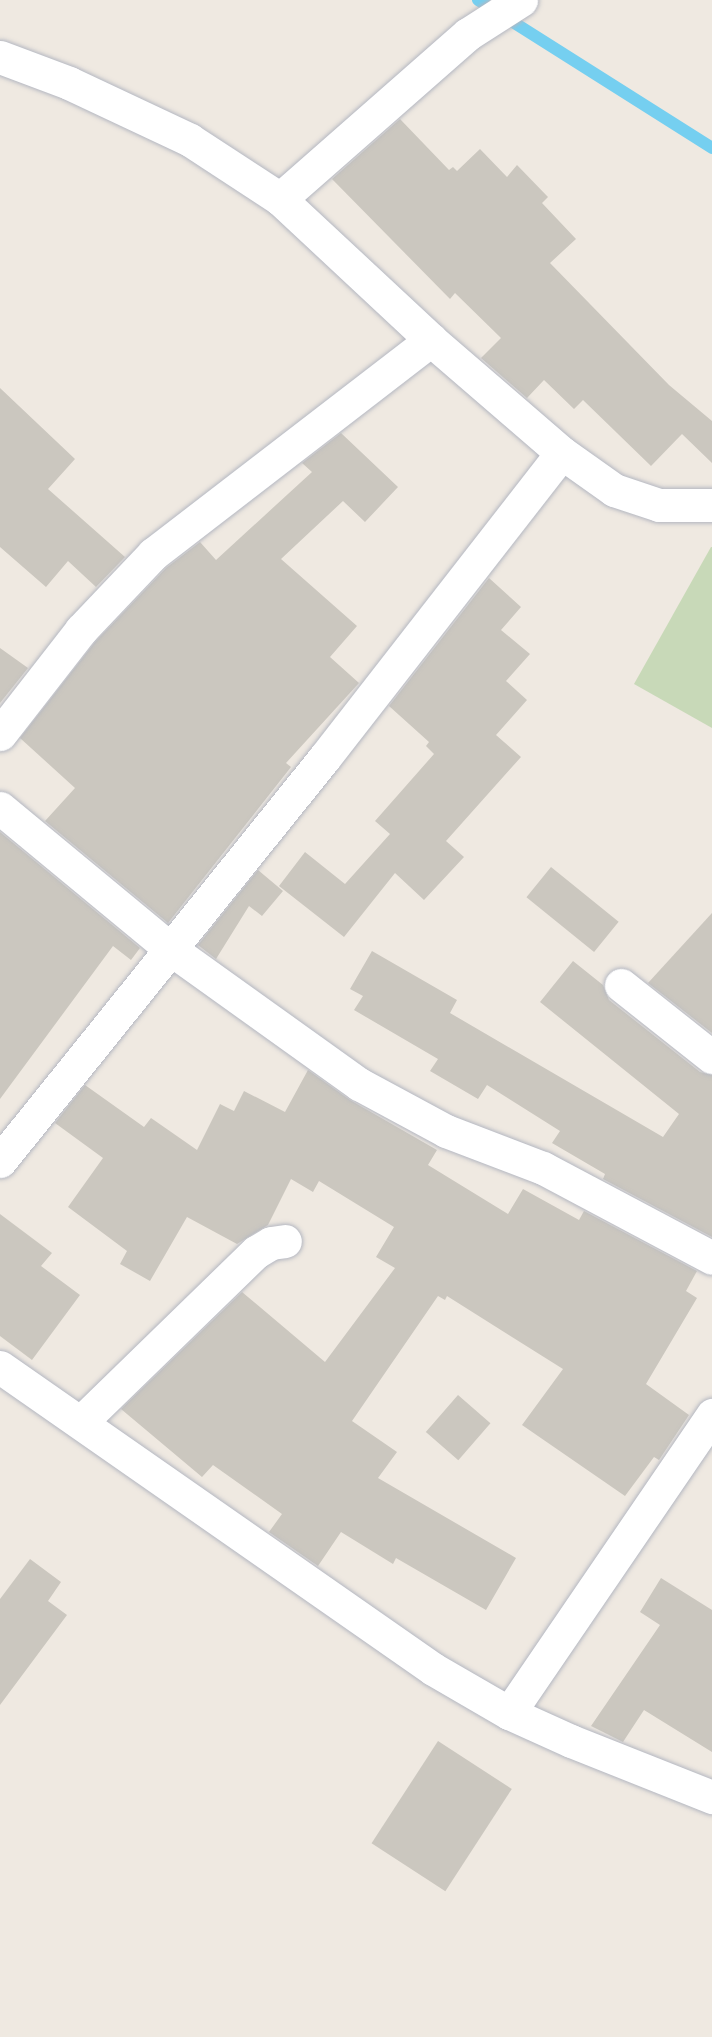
<!DOCTYPE html>
<html>
<head>
<meta charset="utf-8">
<style>
	body { margin:0 }
	#map { position:relative; width:712px; height:2037px; overflow:hidden; background:#efe9e1; font-family:"Titillium Web",sans-serif }
	div>[style] { position:absolute }
	.cemetery>* { inset:0; background:#c8d9b8 }
	.stream>* { height:12px; margin:-6px; padding:0 6px; transform-origin:6px; border-radius:6px; background:#75cff0 }
	.building>* { inset:0; background:#cbc7bf; transform-origin:0 0 }
	.roads { filter:drop-shadow(0 0 2px #b4b7c1) drop-shadow(0 0 2px #b4b7c1) }
	.street>* { height:33px; margin:-16.5px; padding:0 16.5px; transform-origin:16.5px; border-radius:16.5px; background:#fff }
	span { translate:-50% -50%; white-space:nowrap; text-align:center; line-height:1.15; -webkit-text-stroke:4.5px #fff; paint-order:stroke }
</style>
</head>
<body>
<div id="map">
	<div class="cemetery">
		<div style="clip-path:polygon(711px 547px,712px 547px,712px 728px,634px 684px)"></div>
	</div>
	<div class="stream">
		<div style="left:478px;top:0;width:277px;rotate:32.3deg"></div>
	</div>
	<div class="building">
		<div style="clip-path:polygon(400px 119px,449px 170px,453px 167px,457px 171px,480px 149px,507px 177px,517px 165px,548px 197px,542px 203px,576px 239px,550px 263px,669px 385px,712px 421px,712px 463px,682px 434px,651px 466px,583px 400px,574px 409px,544px 380px,527px 398px,481px 358px,501px 338px,455px 293px,450px 299px,332px 179px)"></div>
		<div style="clip-path:polygon(0 388px,75px 459px,48px 489px,125px 557px,96px 587px,68px 561px,46px 587px,0 547px)"></div>
		<div style="clip-path:polygon(341px 433px,398px 487px,365px 522px,343px 501px,281px 559px,357px 626px,330px 657px,359px 683px,286px 763px,291px 767px,168px 923px,45px 821px,75px 788px,20px 738px,95px 642px,166px 568px,200px 542px,216px 560px,312px 472px,302px 463px)"></div>
		<div style="clip-path:polygon(489px 578px,521px 607px,501px 630px,530px 654px,506px 681px,527px 700px,496px 735px,521px 757px,446px 841px,464px 857px,424px 900px,395px 873px,344px 937px,279px 886px,305px 852px,345px 884px,390px 834px,375px 821px,434px 754px,426px 746px,429px 742px,389px 706px)"></div>
		<div style="clip-path:polygon(0 648px,28px 668px,0 703px)"></div>
		<div style="clip-path:polygon(0 832px,140px 948px,131px 960px,113px 946px,0 1099px)"></div>
		<div style="left:551px;top:867px;width:87px;height:39px;rotate:39deg"></div>
		<div style="clip-path:polygon(258px 870px,283px 891px,262px 916px,249px 906px,216px 959px,198px 945px)"></div>
		<div style="clip-path:polygon(712px 913px,712px 1033px,648px 983px)"></div>
		<div style="clip-path:polygon(372px 951px,457px 1000px,450px 1013px,663px 1137px,679px 1114px,540px 1002px,573px 961px,603px 985px,609px 1000px,700px 1072px,712px 1075px,712px 1237px,603px 1179px,605px 1174px,552px 1143px,560px 1131px,487px 1085px,478px 1099px,430px 1071px,438px 1059px,354px 1010px,363px 996px,350px 989px)"></div>
		<div style="clip-path:polygon(308px 1070px,350px 1100px,437px 1150px,428px 1165px,508px 1214px,523px 1189px,579px 1220px,584px 1211px,697px 1271px,686px 1291px,697px 1298px,646px 1384px,689px 1415px,659px 1460px,654px 1457px,625px 1496px,522px 1425px,563px 1369px,447px 1296px,445px 1300px,438px 1296px,352px 1421px,397px 1452px,378px 1478px,516px 1558px,486px 1610px,396px 1558px,393px 1564px,341px 1532px,318px 1566px,269px 1532px,282px 1514px,213px 1465px,202px 1477px,121px 1409px,242px 1292px,325px 1362px,395px 1268px,376px 1257px,394px 1227px,319px 1181px,313px 1192px,291px 1179px,268px 1225px,237px 1244px,187px 1217px,150px 1281px,120px 1264px,127px 1251px,68px 1207px,103px 1158px,55px 1123px,85px 1085px,144px 1127px,151px 1118px,197px 1150px,220px 1104px,234px 1111px,244px 1091px,285px 1112px)"></div>
		<div style="clip-path:polygon(0 1214px,52px 1253px,41px 1266px,80px 1295px,32px 1360px,0 1336px)"></div>
		<div style="left:458px;top:1395px;width:43px;height:49px;rotate:41deg"></div>
		<div style="clip-path:polygon(30px 1559px,61px 1582px,48px 1601px,67px 1615px,0 1705px,0 1599px)"></div>
		<div style="clip-path:polygon(661px 1578px,712px 1610px,712px 1752px,644px 1710px,623px 1742px,591px 1726px,660px 1625px,640px 1612px)"></div>
		<div style="left:438px;top:1741px;width:88px;height:122px;rotate:33deg"></div>
	</div>
	<div class="roads">
		<div class="street">
			<div style="left:0;top:57px;width:74px;rotate:20.6deg"></div>
			<div style="left:69px;top:83px;width:134px;rotate:25.2deg"></div>
			<div style="left:190px;top:140px;width:108px;rotate:33.2deg"></div>
			<div style="left:280px;top:199px;width:207px;rotate:43deg"></div>
			<div style="left:431px;top:340px;width:173px;rotate:40.8deg"></div>
			<div style="left:562px;top:453px;width:64px;rotate:35.4deg"></div>
			<div style="left:614px;top:490px;width:47px;rotate:18.4deg"></div>
			<div style="left:659px;top:505px;width:53px"></div>
			<div style="left:280px;top:199px;width:250px;rotate:-41.3deg"></div>
			<div style="left:468px;top:34px;width:63px;rotate:-32.7deg"></div>
			<div style="left:0;top:734px;width:132px;rotate:-52.1deg"></div>
			<div style="left:81px;top:630px;width:105px;rotate:-46.5deg"></div>
			<div style="left:153px;top:554px;width:351px;rotate:-37.6deg"></div>
			<div style="left:0;top:808px;width:219px;rotate:39.6deg"></div>
			<div style="left:169px;top:948px;width:234px;rotate:35.6deg"></div>
			<div style="left:359px;top:1084px;width:99px;rotate:28.4deg"></div>
			<div style="left:446px;top:1131px;width:104px;rotate:20.9deg"></div>
			<div style="left:543px;top:1168px;width:191px;rotate:28deg"></div>
			<div style="left:621px;top:985px;width:116px;rotate:38.4deg"></div>
			<div style="left:0;top:1161px;width:518px;rotate:-51.18deg"></div>
			<div style="left:325px;top:757px;width:385px;rotate:-52.1deg"></div>
			<div style="left:0;top:1367px;width:528px;rotate:34.89deg"></div>
			<div style="left:433px;top:1669px;width:88px;rotate:30.1deg"></div>
			<div style="left:509px;top:1713px;width:68px;rotate:24.3deg"></div>
			<div style="left:571px;top:1741px;width:152px;rotate:21.7deg"></div>
			<div style="left:81px;top:1422px;width:244px;rotate:-44.2deg"></div>
			<div style="left:256px;top:1252px;width:17px;rotate:-31deg"></div>
			<div style="left:271px;top:1243px;width:14px;rotate:-8deg"></div>
			<div style="left:509px;top:1713px;width:361px;rotate:-55.7deg"></div>
		</div>
	</div>
</div>
</body>
</html>
